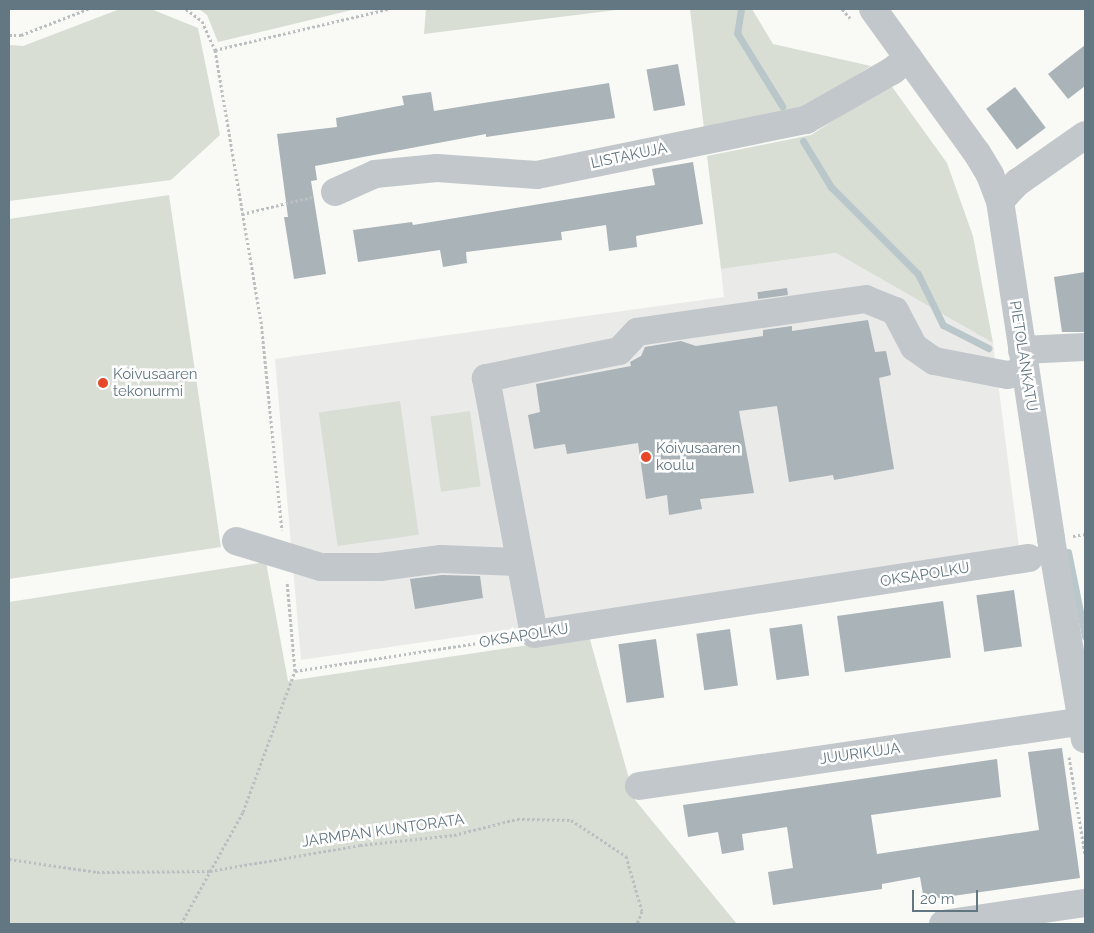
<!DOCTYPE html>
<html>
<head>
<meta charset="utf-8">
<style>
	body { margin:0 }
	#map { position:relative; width:1094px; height:933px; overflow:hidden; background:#f9f9f6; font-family:Raleway,sans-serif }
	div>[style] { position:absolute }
	.built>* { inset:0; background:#eaeae9 }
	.green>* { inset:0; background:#d9ded5; transform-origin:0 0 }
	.stream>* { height:7px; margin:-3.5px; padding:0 3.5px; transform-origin:3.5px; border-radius:3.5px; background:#b9c7ca }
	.building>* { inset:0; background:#a9b3b8; transform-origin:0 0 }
	.path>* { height:3px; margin-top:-1.5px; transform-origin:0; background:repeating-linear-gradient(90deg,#bbbfc1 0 2.5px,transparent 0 5px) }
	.minor>* { height:28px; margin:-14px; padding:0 14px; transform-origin:14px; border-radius:14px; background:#c1c7ca }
	.dots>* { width:14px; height:14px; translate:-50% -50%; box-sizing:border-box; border:2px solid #fff; border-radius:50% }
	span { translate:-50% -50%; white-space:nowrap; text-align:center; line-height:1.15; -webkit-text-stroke:5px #fff; paint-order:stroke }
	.street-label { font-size:15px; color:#637782 }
	.poi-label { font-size:15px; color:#637782 }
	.left { translate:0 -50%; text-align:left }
	.frame { position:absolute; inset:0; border:10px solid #637782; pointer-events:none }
	.scale { position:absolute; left:912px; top:890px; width:66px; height:22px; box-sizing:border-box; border:2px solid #637782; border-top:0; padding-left:6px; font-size:15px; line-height:18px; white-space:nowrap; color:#637782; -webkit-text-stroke:4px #fff; paint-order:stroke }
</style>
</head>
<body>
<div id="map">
	<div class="built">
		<div style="clip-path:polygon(836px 253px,993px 343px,1020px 555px,301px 660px,275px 359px,724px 297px,721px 269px)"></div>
	</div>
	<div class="green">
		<div style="clip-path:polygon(120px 9px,151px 9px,198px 28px,220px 135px,171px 180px,9px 201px,9px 45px,23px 46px)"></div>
		<div style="clip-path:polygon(199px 9px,356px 9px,218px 42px,207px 15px)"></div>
		<div style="clip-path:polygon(426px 9px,624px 9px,424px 34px)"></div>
		<div style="clip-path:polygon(690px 9px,752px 9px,773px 44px,871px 66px,801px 110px,704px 129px)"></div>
		<div style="clip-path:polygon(890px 84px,947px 163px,973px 236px,993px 343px,836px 253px,721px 269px,707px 156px,811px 135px)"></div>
		<div style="clip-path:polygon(169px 195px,221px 547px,9px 579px,9px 219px)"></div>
		<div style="left:400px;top:401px;width:135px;height:82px;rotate:82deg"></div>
		<div style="left:470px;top:411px;width:76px;height:40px;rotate:82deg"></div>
		<div style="clip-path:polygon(266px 562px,288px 681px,589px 636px,635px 800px,737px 924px,9px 924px,9px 602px)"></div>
	</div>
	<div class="stream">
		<div style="left:741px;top:9px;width:24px;rotate:99deg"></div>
		<div style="left:737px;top:33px;width:86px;rotate:58.3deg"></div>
		<div style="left:803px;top:141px;width:54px;rotate:58.7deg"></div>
		<div style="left:831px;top:187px;width:123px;rotate:45deg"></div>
		<div style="left:918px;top:274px;width:57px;rotate:63.9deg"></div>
		<div style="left:943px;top:325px;width:51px;rotate:27.1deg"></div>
		<div style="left:1068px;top:552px;width:86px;rotate:78.6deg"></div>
	</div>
	<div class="building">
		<div style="clip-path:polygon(1085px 45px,1085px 86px,1068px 99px,1048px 74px)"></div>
		<div style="left:678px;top:64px;width:42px;height:32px;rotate:80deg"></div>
		<div style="clip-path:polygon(609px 83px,615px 118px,486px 137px,486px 134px,315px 166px,317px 180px,311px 181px,326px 274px,294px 279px,284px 217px,288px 217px,277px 134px,337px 127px,336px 118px,404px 105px,402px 96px,431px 92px,434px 111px)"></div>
		<div style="left:1015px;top:87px;width:51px;height:36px;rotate:53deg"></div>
		<div style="clip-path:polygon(693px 162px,703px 224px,636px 236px,637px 247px,609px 251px,606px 225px,561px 232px,562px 240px,466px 252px,467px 263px,443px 267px,440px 250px,358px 262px,353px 230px,412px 222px,413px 225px,655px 185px,652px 169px)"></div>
		<div style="clip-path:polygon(1085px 272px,1085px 332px,1062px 332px,1054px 277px)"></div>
		<div style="left:787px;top:288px;width:7px;height:30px;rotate:82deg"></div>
		<div style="clip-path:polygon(868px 320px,875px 352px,886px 351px,891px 375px,879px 378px,894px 469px,834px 480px,833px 475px,789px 482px,777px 406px,739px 411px,754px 493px,700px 499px,702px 509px,669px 515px,667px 495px,646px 499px,638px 443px,567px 454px,565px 444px,534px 449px,528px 415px,540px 412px,536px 384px,631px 366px,630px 362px,641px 356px,645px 347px,681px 341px,696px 346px,763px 336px,763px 330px,792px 326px,792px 331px)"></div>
		<div style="clip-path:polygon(442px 575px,480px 576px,483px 598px,415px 609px,410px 579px)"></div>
		<div style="left:1014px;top:590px;width:57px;height:38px;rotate:82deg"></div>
		<div style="left:943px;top:601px;width:57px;height:107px;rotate:82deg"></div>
		<div style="left:802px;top:624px;width:52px;height:33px;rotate:82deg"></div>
		<div style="left:730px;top:629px;width:57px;height:34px;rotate:82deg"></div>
		<div style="left:656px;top:639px;width:59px;height:38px;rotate:82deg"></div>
		<div style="clip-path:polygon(1062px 748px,1080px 878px,924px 900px,920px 877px,882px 884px,882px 889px,773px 905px,768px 872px,793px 868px,787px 827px,742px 834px,744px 850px,722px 854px,718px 832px,688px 837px,683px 805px,997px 759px,1001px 797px,871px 815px,877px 854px,1039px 830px,1028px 752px)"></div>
	</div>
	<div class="path">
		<div style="left:186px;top:9px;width:20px;rotate:37deg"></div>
		<div style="left:202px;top:21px;width:32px;rotate:66deg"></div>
		<div style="left:215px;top:50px;width:275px;rotate:80.4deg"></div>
		<div style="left:261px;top:321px;width:210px;rotate:84.3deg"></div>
		<div style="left:842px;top:9px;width:12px;rotate:48deg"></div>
		<div style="left:9px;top:35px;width:12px"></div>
		<div style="left:21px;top:35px;width:72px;rotate:-21.2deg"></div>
		<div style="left:215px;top:50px;width:179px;rotate:-13.3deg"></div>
		<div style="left:242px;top:214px;width:72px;rotate:-13.7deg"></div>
		<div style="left:1073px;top:536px;width:12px;rotate:-9deg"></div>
		<div style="left:295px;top:671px;width:218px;rotate:-8.7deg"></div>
		<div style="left:1069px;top:757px;width:99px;rotate:80.7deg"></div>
		<div style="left:9px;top:859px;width:89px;rotate:8.4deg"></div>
		<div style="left:97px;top:872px;width:113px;rotate:-0.5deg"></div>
		<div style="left:210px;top:871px;width:152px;rotate:-9.8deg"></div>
		<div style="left:360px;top:845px;width:95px;rotate:-6.1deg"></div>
		<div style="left:454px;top:835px;width:65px;rotate:-14.3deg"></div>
		<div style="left:517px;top:819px;width:54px;rotate:1.1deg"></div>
		<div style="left:571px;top:820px;width:66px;rotate:33.2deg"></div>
		<div style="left:626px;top:856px;width:57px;rotate:73.8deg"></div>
		<div style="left:642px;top:911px;width:14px;rotate:111deg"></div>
		<div style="left:181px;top:924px;width:128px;rotate:-61deg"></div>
		<div style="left:243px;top:812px;width:150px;rotate:-69.8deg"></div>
		<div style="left:295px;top:671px;width:90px;rotate:-95.1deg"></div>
	</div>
	<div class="minor">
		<div style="left:873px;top:9px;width:178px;rotate:54.2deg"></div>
		<div style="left:977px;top:153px;width:26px;rotate:59deg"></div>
		<div style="left:990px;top:175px;width:28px;rotate:69deg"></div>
		<div style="left:1000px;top:201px;width:342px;rotate:81.4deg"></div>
		<div style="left:1051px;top:539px;width:203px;rotate:80.4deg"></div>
		<div style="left:335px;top:192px;width:44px;rotate:-24.2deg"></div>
		<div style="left:375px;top:174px;width:62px;rotate:-5.5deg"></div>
		<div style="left:437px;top:168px;width:100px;rotate:4deg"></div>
		<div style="left:537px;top:175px;width:275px;rotate:-11.6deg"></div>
		<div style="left:806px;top:120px;width:99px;rotate:-29.7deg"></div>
		<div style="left:892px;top:71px;width:21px;rotate:-39deg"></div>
		<div style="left:1000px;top:201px;width:26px;rotate:-47deg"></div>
		<div style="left:1018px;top:182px;width:82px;rotate:-35deg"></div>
		<div style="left:1022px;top:350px;width:63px;rotate:-2.7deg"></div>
		<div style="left:1025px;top:372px;width:18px;rotate:171deg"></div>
		<div style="left:1007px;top:375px;width:74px;rotate:-169.1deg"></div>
		<div style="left:934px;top:361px;width:24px;rotate:-145deg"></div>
		<div style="left:914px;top:347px;width:41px;rotate:-117.8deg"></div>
		<div style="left:895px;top:311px;width:31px;rotate:-158deg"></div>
		<div style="left:866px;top:299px;width:231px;rotate:171.8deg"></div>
		<div style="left:637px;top:332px;width:26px;rotate:133deg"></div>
		<div style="left:619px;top:351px;width:136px;rotate:168.5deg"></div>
		<div style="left:486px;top:378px;width:260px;rotate:79.4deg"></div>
		<div style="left:534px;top:634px;width:501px;rotate:-8.73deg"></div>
		<div style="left:236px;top:541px;width:89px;rotate:17deg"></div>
		<div style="left:321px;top:567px;width:59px"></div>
		<div style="left:380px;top:567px;width:62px;rotate:-7.5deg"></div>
		<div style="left:441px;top:559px;width:78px;rotate:2.2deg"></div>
		<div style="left:639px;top:786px;width:451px;rotate:-8.3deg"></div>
		<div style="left:943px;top:924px;width:144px;rotate:-8.4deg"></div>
	</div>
	<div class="dots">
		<div style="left:103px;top:383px;background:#e74628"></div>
		<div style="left:646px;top:457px;background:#e74628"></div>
	</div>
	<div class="street-label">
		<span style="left:629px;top:156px;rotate:-12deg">LISTAKUJA</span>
		<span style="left:1023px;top:356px;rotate:81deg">PIETOLANKATU</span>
		<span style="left:925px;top:575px;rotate:-9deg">OKSAPOLKU</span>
		<span style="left:524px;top:636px;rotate:-9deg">OKSAPOLKU</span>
		<span style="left:860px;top:754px;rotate:-8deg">JUURIKUJA</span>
		<span style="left:383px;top:831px;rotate:-8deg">JARMPAN KUNTORATA</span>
	</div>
	<div class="poi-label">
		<span class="left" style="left:113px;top:383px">Koivusaaren<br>tekonurmi</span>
		<span class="left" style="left:656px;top:457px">Koivusaaren<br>koulu</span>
	</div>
	<div class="frame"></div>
	<div class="scale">20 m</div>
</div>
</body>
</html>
